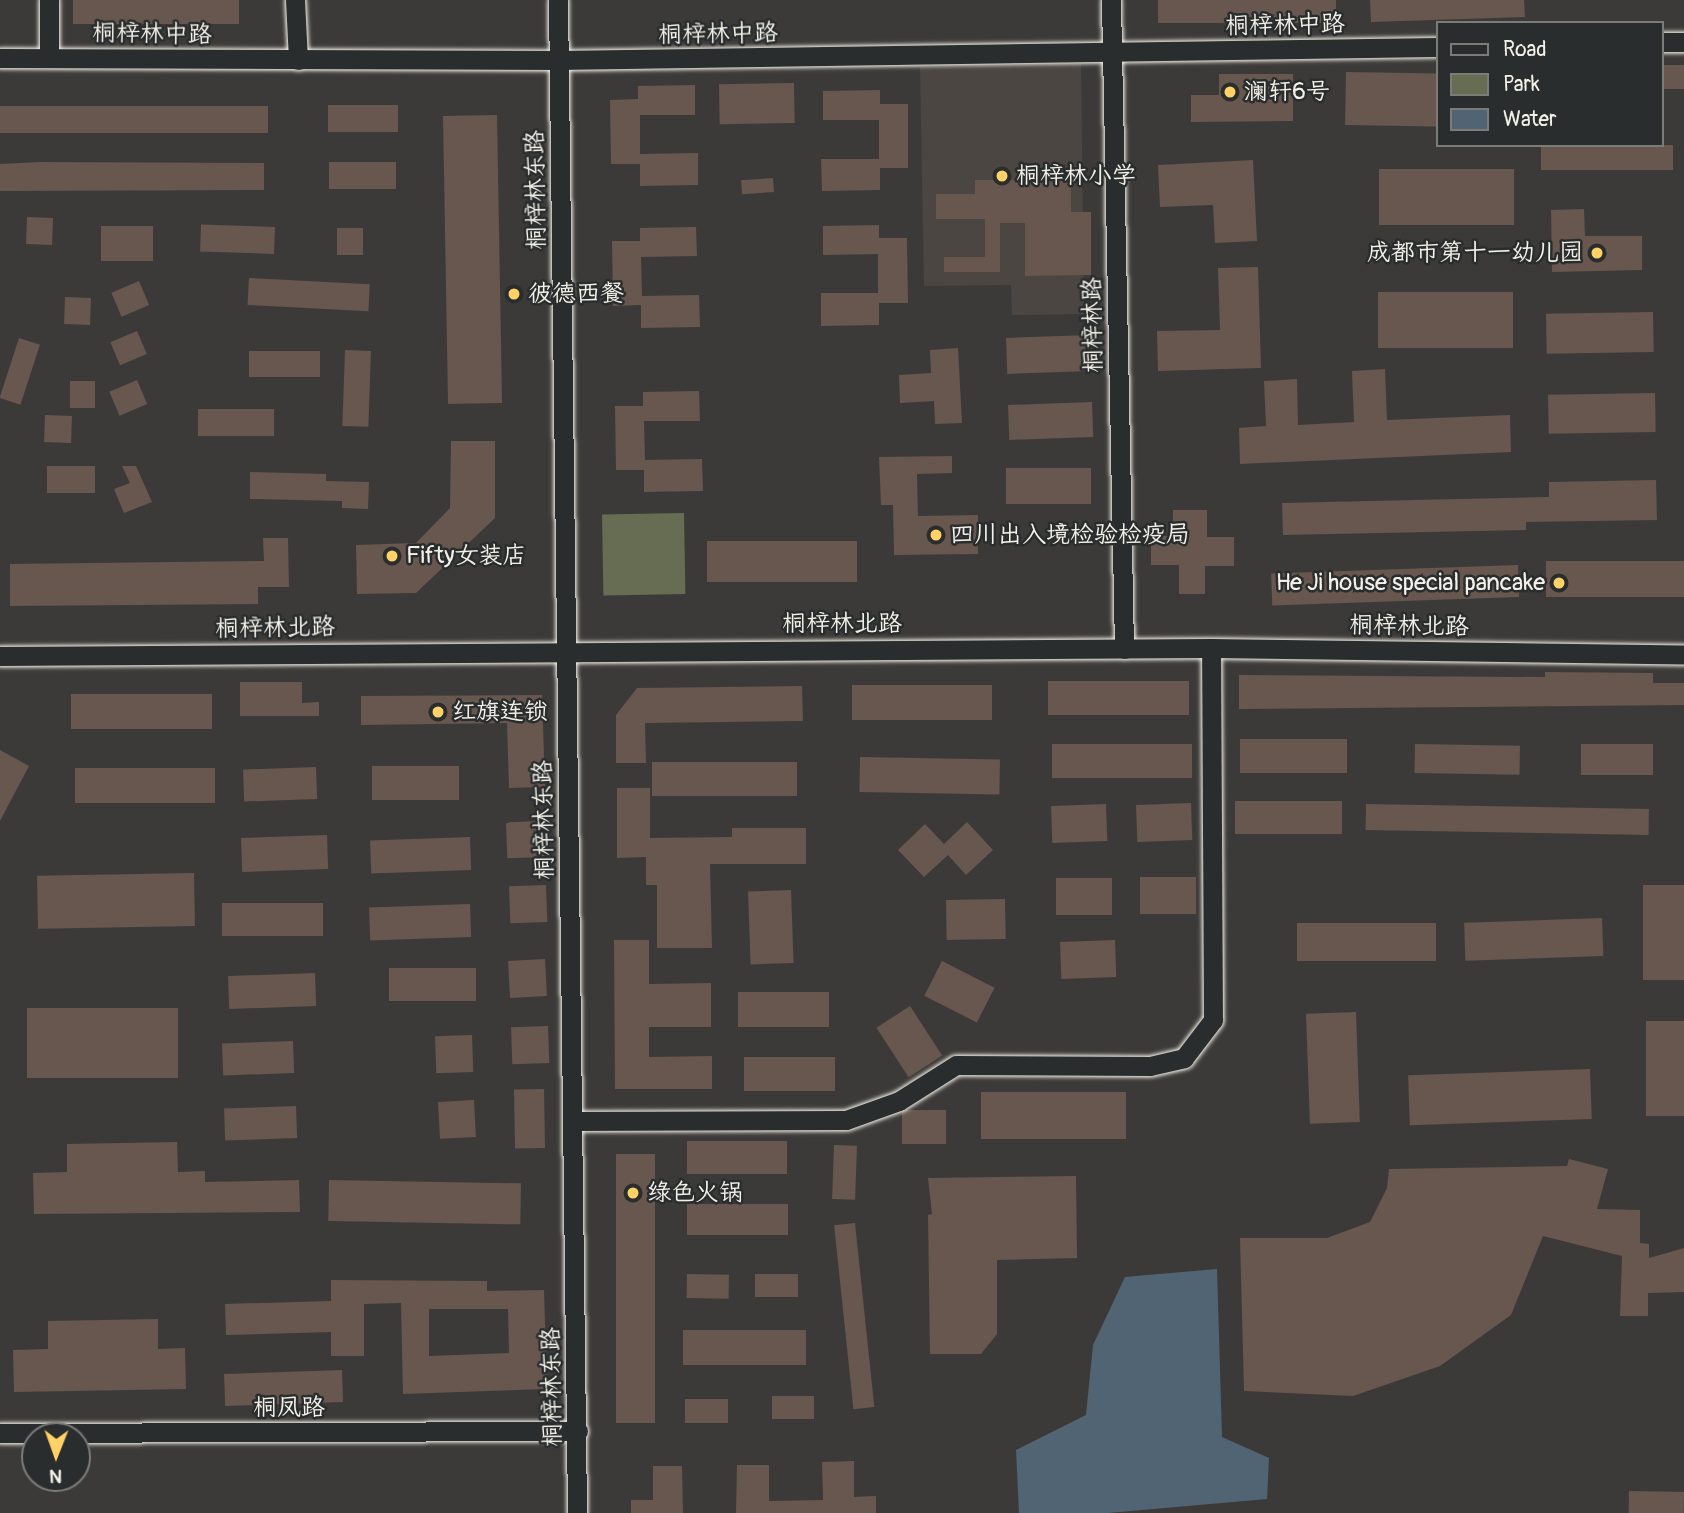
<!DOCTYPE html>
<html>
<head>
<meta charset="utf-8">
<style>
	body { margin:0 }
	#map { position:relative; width:1684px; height:1513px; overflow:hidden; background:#3c3a38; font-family:Pangolin,"LXGW WenKai TC",sans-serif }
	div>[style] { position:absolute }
	.built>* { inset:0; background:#4c4642 }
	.green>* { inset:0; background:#666d52; transform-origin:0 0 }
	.water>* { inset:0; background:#516474 }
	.building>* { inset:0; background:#67574f; transform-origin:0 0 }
	.roads { filter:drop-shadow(0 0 2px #f4f1e8) drop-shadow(0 0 2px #f4f1e8) }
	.street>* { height:19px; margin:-9.5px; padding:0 9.5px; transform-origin:9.5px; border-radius:9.5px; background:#2a2d2e }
	.dots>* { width:19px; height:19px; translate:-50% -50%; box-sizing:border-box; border:4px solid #2a2d2e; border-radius:50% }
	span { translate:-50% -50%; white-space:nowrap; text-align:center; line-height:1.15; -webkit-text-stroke:5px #2a2d2e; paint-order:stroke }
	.street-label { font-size:24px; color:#f4f1e8 }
	.poi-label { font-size:24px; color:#f4f1e8 }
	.left { translate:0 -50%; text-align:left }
	.right { translate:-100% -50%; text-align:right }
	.legend { position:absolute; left:1436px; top:21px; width:228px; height:126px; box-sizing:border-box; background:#2a2d2e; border:2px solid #7b7b78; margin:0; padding:9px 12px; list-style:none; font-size:21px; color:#f4f1e8 }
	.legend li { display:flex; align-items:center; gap:14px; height:35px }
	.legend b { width:35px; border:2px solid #7b7b78 }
	.north { position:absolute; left:21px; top:1422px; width:70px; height:70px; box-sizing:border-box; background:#2a2d2e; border:2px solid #7b7b78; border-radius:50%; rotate:181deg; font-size:19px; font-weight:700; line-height:28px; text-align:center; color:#f4f1e8 }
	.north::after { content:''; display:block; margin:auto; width:24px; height:32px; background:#ffd166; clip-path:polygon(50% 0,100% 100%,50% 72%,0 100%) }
</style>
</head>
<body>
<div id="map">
	<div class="built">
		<div style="clip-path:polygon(1081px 64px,1084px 314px,1012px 315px,1011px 285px,924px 286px,920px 67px)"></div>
	</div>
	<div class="green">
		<div style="left:684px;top:513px;width:81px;height:82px;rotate:89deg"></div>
	</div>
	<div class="water">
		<div style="clip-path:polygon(1217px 1269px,1222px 1437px,1269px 1458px,1267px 1499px,1108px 1513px,1019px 1513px,1016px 1450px,1086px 1415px,1093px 1345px,1125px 1277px)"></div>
	</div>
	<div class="building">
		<div style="left:73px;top:0;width:166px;height:24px"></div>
		<div style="left:1158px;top:0;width:178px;height:23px"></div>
		<div style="clip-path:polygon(1370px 0,1524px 0,1525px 17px,1371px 22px)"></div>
		<div style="left:1661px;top:65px;width:23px;height:24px"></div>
		<div style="left:1346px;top:72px;width:91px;height:53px;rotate:1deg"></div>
		<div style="clip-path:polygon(1219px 74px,1293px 74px,1293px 121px,1191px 122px,1191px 95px,1219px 95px)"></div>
		<div style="left:794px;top:83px;width:40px;height:75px;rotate:89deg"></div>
		<div style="clip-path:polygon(695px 85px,695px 115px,640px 115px,640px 154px,698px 153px,698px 185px,640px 186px,640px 164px,611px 164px,610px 100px,638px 99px,638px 86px)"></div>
		<div style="clip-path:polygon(880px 90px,880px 104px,908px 104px,908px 168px,880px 168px,880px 190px,822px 191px,821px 159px,879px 159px,879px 120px,823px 120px,823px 91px)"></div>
		<div style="left:328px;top:105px;width:70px;height:27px"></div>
		<div style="left:0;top:106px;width:268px;height:27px"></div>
		<div style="left:497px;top:115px;width:288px;height:54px;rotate:89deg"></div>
		<div style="left:1541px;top:145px;width:132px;height:25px"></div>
		<div style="clip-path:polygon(1253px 160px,1257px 241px,1215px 243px,1213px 205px,1160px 207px,1158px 165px)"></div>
		<div style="clip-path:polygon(41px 162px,264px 163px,264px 190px,0 191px,0 164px)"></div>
		<div style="left:329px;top:162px;width:67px;height:27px"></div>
		<div style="left:1379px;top:169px;width:135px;height:56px"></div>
		<div style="left:773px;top:178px;width:14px;height:32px;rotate:86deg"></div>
		<div style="clip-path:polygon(975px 180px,1071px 180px,1071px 212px,1091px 212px,1091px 275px,1025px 276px,1025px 223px,1000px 223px,1000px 272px,944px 272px,944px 257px,985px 257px,985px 219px,936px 219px,936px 194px,975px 194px)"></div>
		<div style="clip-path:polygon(1584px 209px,1585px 236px,1642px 236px,1642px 270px,1552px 272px,1551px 210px)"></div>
		<div style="left:27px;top:217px;width:26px;height:27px;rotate:2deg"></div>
		<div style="clip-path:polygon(879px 225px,879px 238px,907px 238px,908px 303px,879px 303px,879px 325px,821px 326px,821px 293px,878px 293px,878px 254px,823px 255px,823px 226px)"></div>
		<div style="left:101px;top:226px;width:52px;height:35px"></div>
		<div style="left:275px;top:227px;width:27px;height:74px;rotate:92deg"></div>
		<div style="clip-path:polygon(696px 227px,697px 256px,641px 257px,642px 296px,699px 295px,700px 327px,641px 328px,641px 305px,613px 306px,612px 241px,640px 241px,640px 228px)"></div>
		<div style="left:337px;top:228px;width:26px;height:27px"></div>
		<div style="clip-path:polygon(1258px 267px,1261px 368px,1158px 371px,1157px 331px,1220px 330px,1218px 268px)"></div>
		<div style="left:249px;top:278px;width:121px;height:27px;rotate:3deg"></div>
		<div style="left:139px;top:281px;width:26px;height:30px;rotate:67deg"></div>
		<div style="left:1378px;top:292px;width:135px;height:56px"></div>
		<div style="left:65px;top:297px;width:26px;height:27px;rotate:2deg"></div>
		<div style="left:1653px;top:312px;width:40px;height:107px;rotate:89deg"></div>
		<div style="left:137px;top:331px;width:25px;height:29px;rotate:67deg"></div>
		<div style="left:1090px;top:335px;width:36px;height:84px;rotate:88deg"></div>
		<div style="left:19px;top:338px;width:22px;height:63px;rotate:18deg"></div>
		<div style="clip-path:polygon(958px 348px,962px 423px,935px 424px,934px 401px,900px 403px,899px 375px,931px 373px,930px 350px)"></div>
		<div style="left:345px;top:350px;width:26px;height:76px;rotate:2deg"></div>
		<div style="left:249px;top:351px;width:71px;height:26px"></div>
		<div style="clip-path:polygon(1385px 369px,1387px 420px,1510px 415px,1511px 452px,1240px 464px,1239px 428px,1266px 426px,1264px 381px,1297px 379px,1298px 425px,1354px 422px,1352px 371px)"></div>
		<div style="left:137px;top:380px;width:26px;height:30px;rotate:67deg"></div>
		<div style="left:70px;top:381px;width:25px;height:27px"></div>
		<div style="clip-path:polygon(699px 391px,700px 421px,644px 421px,645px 460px,702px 459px,703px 491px,644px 492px,644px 470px,616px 470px,615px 406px,643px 406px,643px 392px)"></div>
		<div style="left:1655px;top:393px;width:39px;height:107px;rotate:89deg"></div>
		<div style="left:1092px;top:402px;width:35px;height:84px;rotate:88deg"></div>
		<div style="left:274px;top:409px;width:27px;height:76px;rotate:90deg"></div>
		<div style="left:45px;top:415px;width:27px;height:27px;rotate:2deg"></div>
		<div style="clip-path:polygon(451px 441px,495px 441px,495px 518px,416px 593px,357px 594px,356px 545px,416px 543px,450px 508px)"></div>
		<div style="clip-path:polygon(952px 456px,952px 473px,917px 474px,918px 516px,978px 515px,978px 554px,894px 555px,893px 505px,881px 505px,879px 457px)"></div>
		<div style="left:95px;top:466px;width:27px;height:48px;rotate:90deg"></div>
		<div style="clip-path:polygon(122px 466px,136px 466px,152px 502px,124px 513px,114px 489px,130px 483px)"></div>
		<div style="left:1091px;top:468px;width:36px;height:85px;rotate:90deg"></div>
		<div style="clip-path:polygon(250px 472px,326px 474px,326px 481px,369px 482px,368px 509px,342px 508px,342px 501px,250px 499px)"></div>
		<div style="clip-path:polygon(1656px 480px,1657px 520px,1526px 522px,1526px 530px,1283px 535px,1282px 503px,1549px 497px,1549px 482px)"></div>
		<div style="clip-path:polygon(1173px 510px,1207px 510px,1207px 537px,1234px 537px,1234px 566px,1205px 566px,1205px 594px,1179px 594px,1179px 565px,1151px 565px,1151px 536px,1173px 536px)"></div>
		<div style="clip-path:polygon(263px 538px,288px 538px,289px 587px,258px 587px,258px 604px,10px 606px,10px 564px,264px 561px)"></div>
		<div style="left:857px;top:541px;width:41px;height:150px;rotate:90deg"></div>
		<div style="left:1684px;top:561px;width:36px;height:138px;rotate:90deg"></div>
		<div style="left:1518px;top:565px;width:32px;height:247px;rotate:88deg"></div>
		<div style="clip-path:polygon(1545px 672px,1653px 673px,1653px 683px,1684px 683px,1684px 705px,1239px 709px,1239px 675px,1545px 677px)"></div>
		<div style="left:1048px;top:681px;width:141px;height:34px"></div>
		<div style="clip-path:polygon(240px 682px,302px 682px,302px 703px,319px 702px,319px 716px,240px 716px)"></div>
		<div style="left:852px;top:685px;width:140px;height:35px"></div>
		<div style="clip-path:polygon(802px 686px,803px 721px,645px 723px,646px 763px,616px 763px,616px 715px,637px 688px)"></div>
		<div style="left:71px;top:694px;width:141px;height:35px"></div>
		<div style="clip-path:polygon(542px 695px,545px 787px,509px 788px,507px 723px,361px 725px,361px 696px)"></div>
		<div style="left:1240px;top:739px;width:107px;height:34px"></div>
		<div style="left:1052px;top:744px;width:140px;height:34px"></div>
		<div style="left:1415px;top:744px;width:105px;height:29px;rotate:1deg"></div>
		<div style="left:1581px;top:744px;width:72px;height:31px"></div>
		<div style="clip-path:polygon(0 750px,29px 766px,0 821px)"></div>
		<div style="left:860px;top:757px;width:140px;height:35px;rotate:1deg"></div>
		<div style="left:797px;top:762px;width:34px;height:145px;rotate:90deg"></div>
		<div style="left:459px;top:766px;width:34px;height:87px;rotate:90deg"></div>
		<div style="left:316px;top:767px;width:32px;height:73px;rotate:88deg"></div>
		<div style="left:75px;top:768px;width:140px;height:35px"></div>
		<div style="clip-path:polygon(617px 788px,650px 788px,650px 838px,732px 837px,732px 828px,806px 828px,806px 864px,710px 864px,712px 948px,657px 948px,657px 885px,646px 885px,646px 857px,617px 858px)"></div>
		<div style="left:1235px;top:801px;width:107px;height:33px"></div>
		<div style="left:1191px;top:803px;width:37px;height:55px;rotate:88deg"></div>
		<div style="left:1106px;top:804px;width:37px;height:55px;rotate:88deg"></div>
		<div style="left:1366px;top:804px;width:283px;height:26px;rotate:1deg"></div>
		<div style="left:543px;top:821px;width:36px;height:37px;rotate:88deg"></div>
		<div style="clip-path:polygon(967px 822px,993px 850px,966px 875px,948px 855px,924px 877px,898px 850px,925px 824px,944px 844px)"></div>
		<div style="left:327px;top:835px;width:34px;height:86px;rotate:88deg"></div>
		<div style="left:470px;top:837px;width:33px;height:100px;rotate:88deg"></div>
		<div style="left:194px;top:873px;width:53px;height:157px;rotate:89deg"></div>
		<div style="left:1140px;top:877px;width:56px;height:37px"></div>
		<div style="left:1112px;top:878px;width:37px;height:56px;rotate:90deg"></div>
		<div style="left:546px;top:885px;width:37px;height:37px;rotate:88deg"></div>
		<div style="left:1643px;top:885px;width:41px;height:95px"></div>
		<div style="left:791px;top:890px;width:73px;height:43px;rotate:88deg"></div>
		<div style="left:1005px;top:899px;width:40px;height:59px;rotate:89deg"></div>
		<div style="left:323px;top:903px;width:33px;height:101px;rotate:90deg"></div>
		<div style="left:470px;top:904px;width:33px;height:101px;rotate:88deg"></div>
		<div style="left:1602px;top:918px;width:38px;height:138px;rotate:88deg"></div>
		<div style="left:1436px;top:923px;width:38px;height:139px;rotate:90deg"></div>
		<div style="clip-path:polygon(614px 940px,649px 940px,649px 984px,711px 983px,711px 1027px,649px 1027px,649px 1057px,712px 1056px,712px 1089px,615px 1089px)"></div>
		<div style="left:1115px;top:940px;width:37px;height:55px;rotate:88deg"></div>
		<div style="left:545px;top:959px;width:37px;height:37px;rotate:87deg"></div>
		<div style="left:942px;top:961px;width:59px;height:39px;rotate:27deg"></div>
		<div style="left:476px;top:968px;width:33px;height:87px;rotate:90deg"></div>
		<div style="left:315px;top:973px;width:33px;height:87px;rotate:88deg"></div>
		<div style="left:829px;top:992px;width:35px;height:91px;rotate:90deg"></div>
		<div style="left:910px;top:1006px;width:59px;height:40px;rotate:57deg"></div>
		<div style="left:27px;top:1008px;width:151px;height:70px"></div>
		<div style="left:1356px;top:1012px;width:110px;height:50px;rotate:88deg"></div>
		<div style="left:1646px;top:1021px;width:38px;height:95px"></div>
		<div style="left:548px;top:1026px;width:37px;height:37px;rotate:88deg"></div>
		<div style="left:472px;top:1035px;width:37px;height:37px;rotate:88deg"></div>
		<div style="left:293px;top:1041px;width:32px;height:71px;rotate:88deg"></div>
		<div style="left:835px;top:1057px;width:34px;height:91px;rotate:90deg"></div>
		<div style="left:1590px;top:1069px;width:50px;height:182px;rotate:88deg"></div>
		<div style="left:544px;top:1089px;width:59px;height:30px;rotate:89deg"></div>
		<div style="left:981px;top:1092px;width:145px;height:47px"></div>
		<div style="left:474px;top:1100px;width:37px;height:36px;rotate:87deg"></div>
		<div style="left:296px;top:1106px;width:32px;height:72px;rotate:88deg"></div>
		<div style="left:946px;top:1110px;width:34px;height:44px;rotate:90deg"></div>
		<div style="left:687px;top:1141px;width:100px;height:33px"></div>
		<div style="clip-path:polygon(177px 1142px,178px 1172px,205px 1171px,205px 1182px,299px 1180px,300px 1212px,34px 1214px,33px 1173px,67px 1172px,67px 1144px)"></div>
		<div style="left:834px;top:1145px;width:23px;height:54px;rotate:2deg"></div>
		<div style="left:616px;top:1154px;width:39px;height:269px"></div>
		<div style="clip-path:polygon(1569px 1159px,1608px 1169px,1597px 1209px,1640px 1210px,1640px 1243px,1649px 1244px,1649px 1258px,1684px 1248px,1684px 1292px,1648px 1293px,1648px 1316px,1620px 1316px,1622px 1256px,1543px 1236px,1511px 1315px,1440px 1366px,1353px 1396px,1244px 1391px,1240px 1238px,1327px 1238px,1370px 1222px,1387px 1188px,1389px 1169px,1567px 1166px)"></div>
		<div style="clip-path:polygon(1076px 1176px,1077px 1258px,997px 1260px,997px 1334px,981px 1354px,930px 1354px,928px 1215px,932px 1214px,928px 1178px)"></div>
		<div style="left:329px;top:1180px;width:192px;height:41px;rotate:1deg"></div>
		<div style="left:788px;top:1204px;width:31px;height:101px;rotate:90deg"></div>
		<div style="left:855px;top:1223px;width:185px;height:21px;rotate:84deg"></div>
		<div style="left:687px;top:1274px;width:42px;height:24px;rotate:1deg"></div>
		<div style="left:755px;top:1274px;width:43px;height:23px"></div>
		<div style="clip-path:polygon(evenodd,331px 1280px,487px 1281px,487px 1291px,544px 1290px,547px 1389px,403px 1394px,401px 1303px,364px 1304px,364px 1356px,331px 1356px,331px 1332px,226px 1335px,225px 1304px,331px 1301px,331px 1280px,429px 1309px,508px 1309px,509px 1353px,429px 1356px,429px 1309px)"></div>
		<div style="clip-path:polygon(158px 1319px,158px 1349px,185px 1348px,186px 1389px,14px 1392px,13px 1350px,48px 1349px,48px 1321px)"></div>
		<div style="left:683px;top:1330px;width:123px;height:35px"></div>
		<div style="left:342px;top:1370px;width:32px;height:118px;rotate:88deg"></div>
		<div style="left:772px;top:1396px;width:42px;height:23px"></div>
		<div style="left:685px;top:1399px;width:43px;height:24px"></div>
		<div style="clip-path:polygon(854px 1461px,854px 1497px,876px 1496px,876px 1513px,736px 1513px,737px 1465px,769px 1465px,769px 1501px,823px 1500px,822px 1462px)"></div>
		<div style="clip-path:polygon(653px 1466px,682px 1466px,683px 1513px,631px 1513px,631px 1500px,653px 1500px)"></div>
		<div style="left:1629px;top:1491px;width:55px;height:22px;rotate:1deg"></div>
	</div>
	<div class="roads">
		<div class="street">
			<div style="left:49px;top:0;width:58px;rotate:90deg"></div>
			<div style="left:295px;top:0;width:60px;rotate:87.1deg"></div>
			<div style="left:558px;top:0;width:1513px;rotate:89.28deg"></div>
			<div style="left:1111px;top:0;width:649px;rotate:88.85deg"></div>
			<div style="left:1661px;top:42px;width:23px"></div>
			<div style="left:0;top:58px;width:558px;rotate:0.21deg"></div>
			<div style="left:558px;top:60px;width:879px;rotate:-0.85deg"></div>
			<div style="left:0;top:656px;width:1211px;rotate:-0.38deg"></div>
			<div style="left:1211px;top:648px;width:473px;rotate:0.8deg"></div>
			<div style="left:573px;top:1121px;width:273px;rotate:-0.2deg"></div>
			<div style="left:846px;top:1120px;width:56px;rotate:-19.7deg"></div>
			<div style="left:899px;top:1101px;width:67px;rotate:-32.3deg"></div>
			<div style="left:956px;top:1065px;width:194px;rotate:0.3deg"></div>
			<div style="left:1150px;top:1066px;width:35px;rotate:-13deg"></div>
			<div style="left:1184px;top:1058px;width:48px;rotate:-52.7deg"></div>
			<div style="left:1213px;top:1020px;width:372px;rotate:-90.3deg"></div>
			<div style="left:0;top:1433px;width:578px;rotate:-0.2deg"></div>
		</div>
	</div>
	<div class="dots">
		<div style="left:1230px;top:92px;background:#ffd166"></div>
		<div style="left:1002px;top:176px;background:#ffd166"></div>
		<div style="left:1597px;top:253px;background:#ffd166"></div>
		<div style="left:514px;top:294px;background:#ffd166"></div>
		<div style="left:936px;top:535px;background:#ffd166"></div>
		<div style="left:392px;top:556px;background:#ffd166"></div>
		<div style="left:1559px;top:583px;background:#ffd166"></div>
		<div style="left:438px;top:712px;background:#ffd166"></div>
		<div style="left:633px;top:1193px;background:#ffd166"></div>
	</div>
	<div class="street-label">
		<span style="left:1285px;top:25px;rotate:-1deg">桐梓林中路</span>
		<span style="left:152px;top:34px;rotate:1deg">桐梓林中路</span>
		<span style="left:718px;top:34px;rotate:-1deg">桐梓林中路</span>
		<span style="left:536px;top:190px;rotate:-91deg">桐梓林东路</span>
		<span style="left:1093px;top:325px;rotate:-91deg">桐梓林路</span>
		<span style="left:842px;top:624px">桐梓林北路</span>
		<span style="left:1409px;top:626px;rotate:1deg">桐梓林北路</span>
		<span style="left:275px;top:628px;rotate:-1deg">桐梓林北路</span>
		<span style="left:544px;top:820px;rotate:-91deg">桐梓林东路</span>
		<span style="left:552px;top:1387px;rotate:-91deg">桐梓林东路</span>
		<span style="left:289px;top:1408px">桐凤路</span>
	</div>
	<div class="poi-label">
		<span class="left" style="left:1244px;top:92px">澜轩6号</span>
		<span class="left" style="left:1016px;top:176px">桐梓林小学</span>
		<span class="right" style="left:1583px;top:253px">成都市第十一幼儿园</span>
		<span class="left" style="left:528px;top:294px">彼德西餐</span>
		<span class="left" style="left:950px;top:535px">四川出入境检验检疫局</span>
		<span class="left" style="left:406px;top:556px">Fifty女装店</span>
		<span class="right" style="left:1545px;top:583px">He Ji house special pancake</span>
		<span class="left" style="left:452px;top:712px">红旗连锁</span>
		<span class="left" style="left:647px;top:1193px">绿色火锅</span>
	</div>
	<ul class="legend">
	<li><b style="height:9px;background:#2a2d2e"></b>Road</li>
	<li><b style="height:19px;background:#666d52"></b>Park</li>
	<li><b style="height:19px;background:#516474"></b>Water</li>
	</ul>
	<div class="north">N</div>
</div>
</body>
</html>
